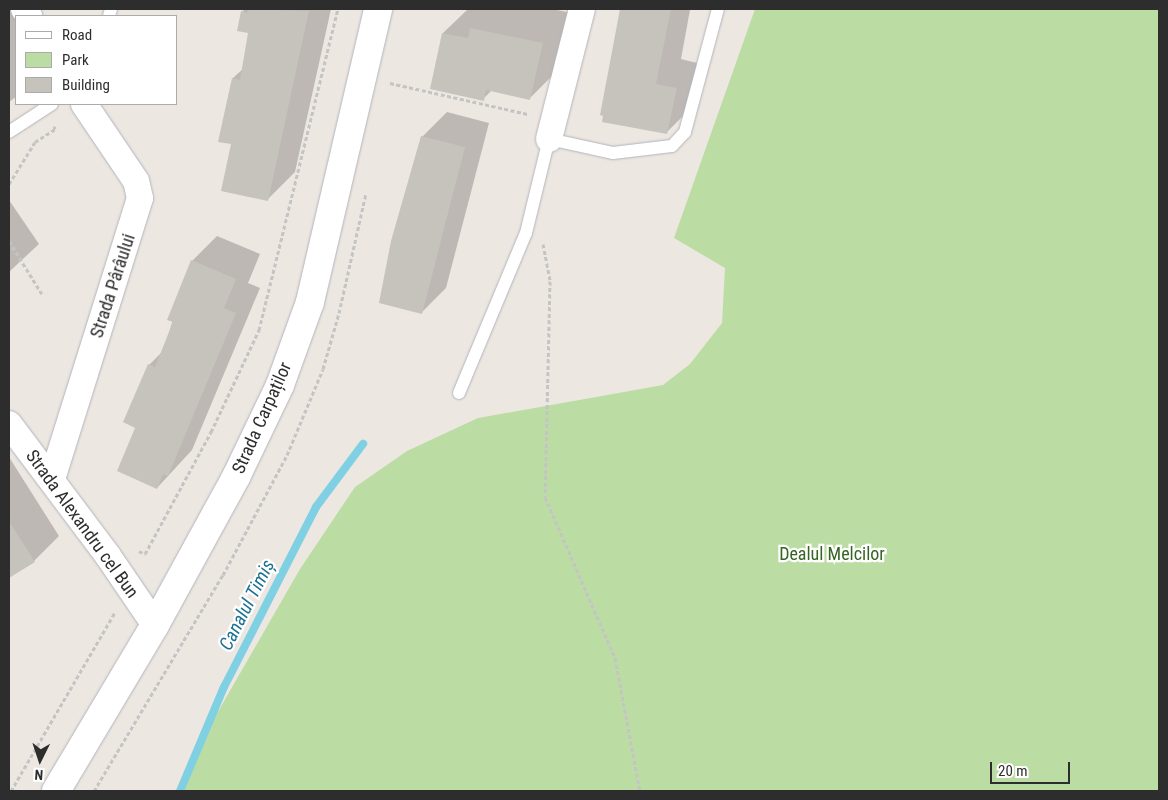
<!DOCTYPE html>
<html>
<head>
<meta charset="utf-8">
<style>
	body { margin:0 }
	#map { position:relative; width:1168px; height:800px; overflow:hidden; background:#ede7e1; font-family:"Roboto Condensed",sans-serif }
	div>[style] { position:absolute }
	.green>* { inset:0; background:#bbdda4 }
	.shadow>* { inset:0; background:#0003 }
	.stream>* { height:8px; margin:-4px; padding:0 4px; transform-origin:4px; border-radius:4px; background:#80d0e3 }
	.building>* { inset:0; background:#c6c2bc }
	.path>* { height:3px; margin-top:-1.5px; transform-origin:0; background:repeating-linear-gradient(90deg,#c4c4c4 0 4px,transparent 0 6.5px) }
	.roads { filter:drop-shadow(0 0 1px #b2b4bc) drop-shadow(0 0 1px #b2b4bc) }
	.service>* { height:12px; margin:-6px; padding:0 6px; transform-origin:6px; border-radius:6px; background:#fff }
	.minor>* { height:26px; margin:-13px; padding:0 13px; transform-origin:13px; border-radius:13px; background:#fff }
	.secondary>* { height:28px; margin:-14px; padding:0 14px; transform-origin:14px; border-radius:14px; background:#fff }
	span { translate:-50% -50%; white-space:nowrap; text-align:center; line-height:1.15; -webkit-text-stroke:4.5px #fff; paint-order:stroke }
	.street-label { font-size:18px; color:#2d2d2d }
	.park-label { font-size:18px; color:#356423 }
	.water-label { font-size:19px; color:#1c7293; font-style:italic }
	.frame { position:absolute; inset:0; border:10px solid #2d2d2d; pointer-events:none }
	.legend { position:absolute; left:15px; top:15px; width:162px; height:90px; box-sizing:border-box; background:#fff; border:1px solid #ababab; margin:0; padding:6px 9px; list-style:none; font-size:15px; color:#2d2d2d }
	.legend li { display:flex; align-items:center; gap:10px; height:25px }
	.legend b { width:25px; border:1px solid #ababab }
	.north { position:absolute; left:15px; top:735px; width:50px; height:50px; -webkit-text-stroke:4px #fff; paint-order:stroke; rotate:184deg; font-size:14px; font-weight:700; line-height:20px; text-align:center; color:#2d2d2d }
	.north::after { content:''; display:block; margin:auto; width:18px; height:22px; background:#2d2d2d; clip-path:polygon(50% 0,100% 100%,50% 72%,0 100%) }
	.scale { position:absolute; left:990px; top:762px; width:80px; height:22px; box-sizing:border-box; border:2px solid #2d2d2d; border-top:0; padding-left:6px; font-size:15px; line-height:18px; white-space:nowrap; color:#2d2d2d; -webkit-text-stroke:4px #fff; paint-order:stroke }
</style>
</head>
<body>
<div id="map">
	<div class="green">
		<div style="clip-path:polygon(755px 9px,1159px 9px,1159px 791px,179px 791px,189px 762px,300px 569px,355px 487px,407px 451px,478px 418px,663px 385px,690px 364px,722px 323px,725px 268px,674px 238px)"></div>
	</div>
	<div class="shadow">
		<div style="clip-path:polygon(9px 9px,18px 9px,16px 97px,9px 102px)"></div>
		<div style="clip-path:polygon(245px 9px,331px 9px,295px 172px,267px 200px,232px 143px,220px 141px,233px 78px,244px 68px,250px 32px,242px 12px)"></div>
		<div style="clip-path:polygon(468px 9px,552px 9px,572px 13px,560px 68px,530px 98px,492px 90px,483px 99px,432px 88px,443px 33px)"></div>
		<div style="clip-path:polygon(621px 9px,696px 9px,690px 10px,681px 59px,701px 64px,692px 107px,667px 132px,601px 114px)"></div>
		<div style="clip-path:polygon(447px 112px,489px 123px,446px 288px,421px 313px,422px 137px)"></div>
		<div style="clip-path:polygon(9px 200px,39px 244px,9px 272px)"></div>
		<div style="clip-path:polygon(217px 236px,260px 254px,248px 283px,260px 288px,192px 450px,157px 488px,137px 427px,149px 365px,163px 351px,192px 261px)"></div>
		<div style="clip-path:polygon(9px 457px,59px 536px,34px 561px,9px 577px)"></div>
	</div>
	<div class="stream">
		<div style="left:180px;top:791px;width:113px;rotate:-67.1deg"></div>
		<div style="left:224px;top:687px;width:202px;rotate:-62.9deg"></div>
		<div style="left:316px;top:507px;width:79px;rotate:-53.3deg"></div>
	</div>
	<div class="building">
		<div style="clip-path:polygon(248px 9px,309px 11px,268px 201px,221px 191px,231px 144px,218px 142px,232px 78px,240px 80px,248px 33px,237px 31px,241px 11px,247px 13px)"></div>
		<div style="clip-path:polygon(620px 9px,671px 9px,656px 84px,677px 88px,667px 134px,602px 122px,603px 116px,600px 115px)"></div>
		<div style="clip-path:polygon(470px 28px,543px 43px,530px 100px,486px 90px,484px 101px,430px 89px,442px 33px,468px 38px)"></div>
		<div style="clip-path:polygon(421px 136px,465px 147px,422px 314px,379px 303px,391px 241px)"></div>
		<div style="clip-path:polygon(191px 260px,236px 279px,224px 308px,236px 313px,168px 476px,163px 474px,157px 489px,117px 471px,135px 428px,123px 422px,148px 364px,155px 367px,173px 322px,167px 320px)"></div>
		<div style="clip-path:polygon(9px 521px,35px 562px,9px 578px)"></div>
	</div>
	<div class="path">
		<div style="left:390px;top:83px;width:141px;rotate:12.7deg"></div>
		<div style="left:9px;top:184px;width:49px;rotate:-58.2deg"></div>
		<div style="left:35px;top:142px;width:24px;rotate:-33deg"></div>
		<div style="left:55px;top:129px;width:3px;rotate:-108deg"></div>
		<div style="left:9px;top:241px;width:62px;rotate:58.1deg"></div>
		<div style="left:543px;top:244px;width:38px;rotate:79deg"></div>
		<div style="left:550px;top:281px;width:216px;rotate:91.3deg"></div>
		<div style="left:545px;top:497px;width:176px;rotate:66.5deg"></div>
		<div style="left:615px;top:658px;width:135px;rotate:79.4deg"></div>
		<div style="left:139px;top:551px;width:7px;rotate:27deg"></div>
		<div style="left:145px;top:554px;width:139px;rotate:-61.6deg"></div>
		<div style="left:211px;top:432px;width:113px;rotate:-64.8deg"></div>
		<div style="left:259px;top:330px;width:331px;rotate:-76.2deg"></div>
		<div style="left:11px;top:791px;width:207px;rotate:-59.8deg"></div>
		<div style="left:94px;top:791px;width:252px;rotate:-59.2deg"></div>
		<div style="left:223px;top:575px;width:136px;rotate:-61.9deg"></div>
		<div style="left:287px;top:455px;width:93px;rotate:-67.3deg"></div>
		<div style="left:323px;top:369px;width:58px;rotate:-74.1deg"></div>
		<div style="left:339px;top:313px;width:123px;rotate:-77.3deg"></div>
	</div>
	<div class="roads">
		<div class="service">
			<div style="left:109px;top:16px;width:7px;rotate:-74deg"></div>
			<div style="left:9px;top:132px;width:51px;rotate:-33.1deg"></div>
			<div style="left:459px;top:393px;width:173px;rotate:-67.3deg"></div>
			<div style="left:526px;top:233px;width:97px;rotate:-76.3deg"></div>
			<div style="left:549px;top:139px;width:66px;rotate:12.3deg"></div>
			<div style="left:613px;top:153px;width:59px;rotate:-6.8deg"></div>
			<div style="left:672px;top:146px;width:19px;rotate:-47deg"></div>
			<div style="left:685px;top:132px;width:127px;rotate:-75deg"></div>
		</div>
		<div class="minor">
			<div style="left:24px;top:9px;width:9px;rotate:54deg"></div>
			<div style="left:549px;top:139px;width:134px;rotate:-75.8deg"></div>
			<div style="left:9px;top:424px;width:165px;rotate:53.1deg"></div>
			<div style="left:108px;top:556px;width:83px;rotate:55.7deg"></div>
			<div style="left:52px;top:479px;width:294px;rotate:-72.6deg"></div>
			<div style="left:140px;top:198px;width:17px;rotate:-103deg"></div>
			<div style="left:136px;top:181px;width:93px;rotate:-124deg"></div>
		</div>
		<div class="secondary">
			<div style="left:56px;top:791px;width:193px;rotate:-59.2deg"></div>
			<div style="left:155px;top:625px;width:169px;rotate:-61.3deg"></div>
			<div style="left:236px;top:477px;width:102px;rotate:-64.4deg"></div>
			<div style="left:280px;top:385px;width:88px;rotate:-70.1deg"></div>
			<div style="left:310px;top:302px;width:301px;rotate:-76.9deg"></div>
		</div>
	</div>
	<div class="street-label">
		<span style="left:113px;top:286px;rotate:-72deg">Strada Pârâului</span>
		<span style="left:262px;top:418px;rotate:-66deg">Strada Carpaților</span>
		<span style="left:82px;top:524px;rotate:54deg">Strada Alexandru cel Bun</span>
	</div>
	<div class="park-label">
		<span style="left:832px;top:554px">Dealul Melcilor</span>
	</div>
	<div class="water-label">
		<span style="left:247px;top:605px;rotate:-63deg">Canalul Timiș</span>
	</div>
	<div class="frame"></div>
	<ul class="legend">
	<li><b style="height:6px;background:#fff"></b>Road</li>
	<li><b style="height:14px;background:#bbdda4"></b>Park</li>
	<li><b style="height:14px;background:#c6c2bc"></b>Building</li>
	</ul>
	<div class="north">N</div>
	<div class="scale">20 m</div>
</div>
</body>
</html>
